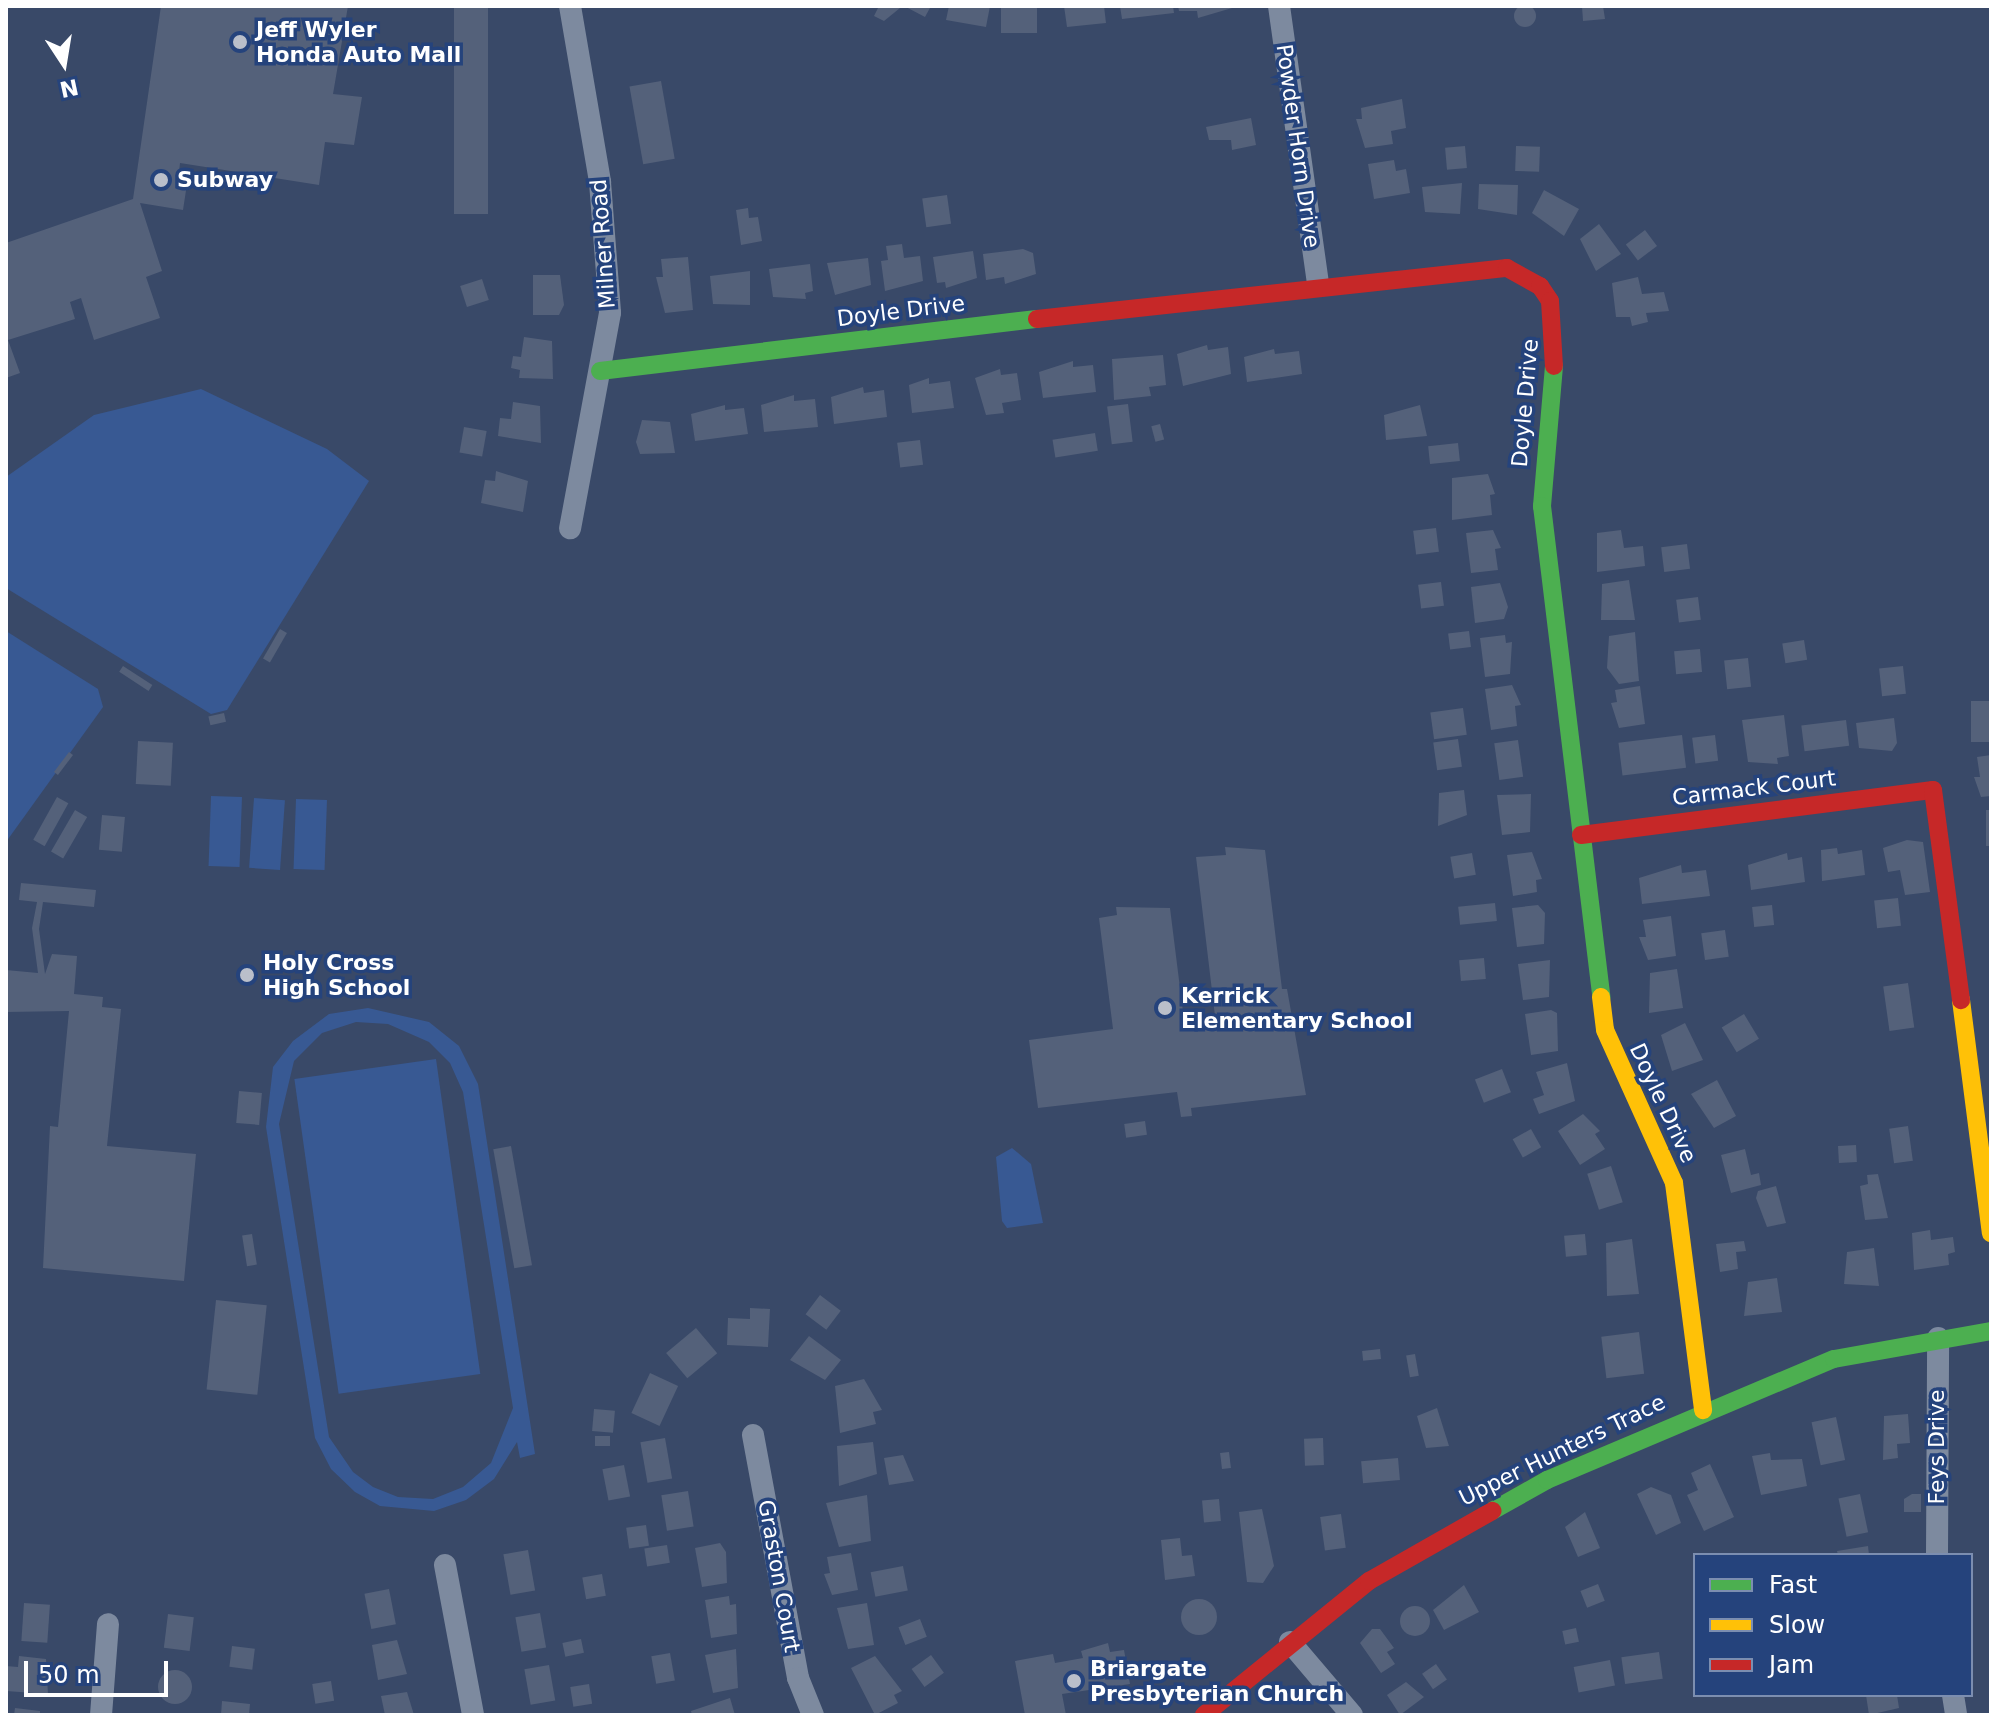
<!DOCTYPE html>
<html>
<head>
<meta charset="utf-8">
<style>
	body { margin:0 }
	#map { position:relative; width:1997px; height:1721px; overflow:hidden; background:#394968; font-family:"DejaVu Sans",sans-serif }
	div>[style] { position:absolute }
	.green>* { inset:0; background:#385993; transform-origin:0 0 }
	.building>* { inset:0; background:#54617a; transform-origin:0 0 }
	.round { border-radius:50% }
	.street>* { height:22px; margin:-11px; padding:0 11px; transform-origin:11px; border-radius:11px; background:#7d8a9f }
	.fast>* { height:18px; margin:-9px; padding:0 9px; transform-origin:9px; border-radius:9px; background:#4caf50 }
	.slow>* { height:18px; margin:-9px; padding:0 9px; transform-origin:9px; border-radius:9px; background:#ffc107 }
	.jam>* { height:18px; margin:-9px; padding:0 9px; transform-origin:9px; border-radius:9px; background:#c62828 }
	.dots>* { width:22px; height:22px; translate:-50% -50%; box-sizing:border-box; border:4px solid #25437c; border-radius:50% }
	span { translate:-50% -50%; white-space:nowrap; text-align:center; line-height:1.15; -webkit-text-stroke:7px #25437c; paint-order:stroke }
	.poi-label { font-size:22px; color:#fff; font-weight:700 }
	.left { translate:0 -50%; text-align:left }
	.street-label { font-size:22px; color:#fff }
	.frame { position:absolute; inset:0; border:8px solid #fff; pointer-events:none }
	.legend { position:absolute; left:1693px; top:1553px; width:280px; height:144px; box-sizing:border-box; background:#25437c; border:2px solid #7c8eb0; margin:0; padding:10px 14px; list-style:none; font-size:24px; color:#fff }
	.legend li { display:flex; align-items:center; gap:16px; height:40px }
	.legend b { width:40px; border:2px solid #7c8eb0 }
	.north { position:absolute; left:24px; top:24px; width:80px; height:80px; -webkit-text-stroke:6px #25437c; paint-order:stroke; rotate:168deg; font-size:22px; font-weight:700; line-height:32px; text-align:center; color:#fff }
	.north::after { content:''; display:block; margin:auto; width:28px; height:36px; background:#fff; clip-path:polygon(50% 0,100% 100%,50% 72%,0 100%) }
	.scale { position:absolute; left:24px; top:1661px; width:144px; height:36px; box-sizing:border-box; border:4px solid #fff; border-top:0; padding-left:10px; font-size:24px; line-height:28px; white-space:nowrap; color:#fff; -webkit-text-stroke:6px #25437c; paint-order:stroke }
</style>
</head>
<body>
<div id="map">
	<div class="green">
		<div style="clip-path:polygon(201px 389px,327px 449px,369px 481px,227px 710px,211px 714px,6px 588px,6px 477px,94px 415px)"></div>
		<div style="clip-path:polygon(6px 631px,98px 689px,103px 707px,6px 842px)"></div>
		<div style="left:211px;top:796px;width:31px;height:70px;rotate:2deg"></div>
		<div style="left:254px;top:798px;width:31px;height:70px;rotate:4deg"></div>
		<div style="left:296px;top:799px;width:31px;height:70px;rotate:2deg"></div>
		<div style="clip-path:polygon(evenodd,368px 1008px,429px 1022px,459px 1046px,478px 1084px,535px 1454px,520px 1458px,517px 1442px,494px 1479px,466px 1500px,434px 1511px,380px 1506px,355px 1492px,331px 1469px,315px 1438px,266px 1127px,273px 1067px,293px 1041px,329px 1014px,368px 1008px,356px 1022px,388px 1024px,429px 1042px,450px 1063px,463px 1092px,513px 1408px,491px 1463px,463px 1487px,433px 1499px,398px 1497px,373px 1487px,353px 1472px,329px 1437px,279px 1124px,294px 1061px,322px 1033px,356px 1022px)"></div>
		<div style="left:436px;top:1059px;width:318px;height:143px;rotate:82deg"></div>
		<div style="clip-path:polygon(1012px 1148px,1031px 1164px,1043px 1223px,1007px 1228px,1002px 1221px,996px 1157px)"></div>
	</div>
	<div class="building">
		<div class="round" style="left:1514px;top:5px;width:22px;height:22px"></div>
		<div style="clip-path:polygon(161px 6px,348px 6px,333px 94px,362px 97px,354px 145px,325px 142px,319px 185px,180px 163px,178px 182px,187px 184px,183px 210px,140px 203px,162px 271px,146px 277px,160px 318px,94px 340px,81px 298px,70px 302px,75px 319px,8px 340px,20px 373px,6px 378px,6px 243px,133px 199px)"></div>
		<div style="left:454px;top:6px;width:34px;height:208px"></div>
		<div style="clip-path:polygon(879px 6px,896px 6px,900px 8px,884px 21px,874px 16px)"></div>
		<div style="clip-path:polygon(904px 6px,931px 6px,925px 17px)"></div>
		<div style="clip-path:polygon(949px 6px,990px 6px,986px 27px,946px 20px)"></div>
		<div style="left:1001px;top:6px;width:36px;height:27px"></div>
		<div style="clip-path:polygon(1064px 6px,1104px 6px,1106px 23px,1067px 27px)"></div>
		<div style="clip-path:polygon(1120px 6px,1173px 6px,1174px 13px,1122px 19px)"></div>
		<div style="clip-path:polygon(1178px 6px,1231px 6px,1232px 8px,1198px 18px,1197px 11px,1179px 11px)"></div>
		<div style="clip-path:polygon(1582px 6px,1603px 6px,1605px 19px,1583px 21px)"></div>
		<div style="left:661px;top:81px;width:79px;height:32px;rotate:80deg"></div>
		<div style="clip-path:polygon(1402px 99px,1406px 128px,1391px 131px,1393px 144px,1365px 148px,1356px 119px,1362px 119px,1361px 108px)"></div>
		<div style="clip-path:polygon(1251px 118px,1256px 145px,1232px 150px,1231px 140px,1209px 140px,1206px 127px)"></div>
		<div style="left:1465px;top:146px;width:22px;height:20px;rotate:85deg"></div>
		<div style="left:1516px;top:146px;width:24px;height:25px;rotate:2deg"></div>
		<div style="clip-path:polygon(1394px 160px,1396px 171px,1406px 169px,1410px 193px,1374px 199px,1368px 164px)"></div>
		<div style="clip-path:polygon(1462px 183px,1460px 214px,1425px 212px,1422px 187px)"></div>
		<div style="clip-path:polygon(1479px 184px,1518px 185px,1517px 215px,1478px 209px)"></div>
		<div style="clip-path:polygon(1544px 190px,1579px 209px,1564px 236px,1532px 213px)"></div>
		<div style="left:947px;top:195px;width:29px;height:25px;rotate:82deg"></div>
		<div style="clip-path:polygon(748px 208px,749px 218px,758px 217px,762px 241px,741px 245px,736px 210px)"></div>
		<div style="clip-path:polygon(1599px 224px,1621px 254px,1596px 271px,1580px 239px)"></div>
		<div style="left:1645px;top:230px;width:20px;height:24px;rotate:53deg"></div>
		<div style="clip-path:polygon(902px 244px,904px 258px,920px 256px,923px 281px,885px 291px,881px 261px,888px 260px,886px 246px)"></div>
		<div style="clip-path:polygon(1023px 249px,1033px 253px,1036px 274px,1005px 284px,1004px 277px,986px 280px,983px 254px)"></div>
		<div style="clip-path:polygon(973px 251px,977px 278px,946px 288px,945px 282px,937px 283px,933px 257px)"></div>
		<div style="clip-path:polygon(688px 257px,693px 310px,665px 313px,656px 277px,663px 277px,661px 259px)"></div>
		<div style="clip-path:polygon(868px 258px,871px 285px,835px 295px,827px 263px)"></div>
		<div style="clip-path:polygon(810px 264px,813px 291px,805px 293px,806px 299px,773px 297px,769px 269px)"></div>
		<div style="clip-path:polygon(750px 271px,750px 305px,713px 304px,710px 276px)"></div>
		<div style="clip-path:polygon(533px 275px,560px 275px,564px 305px,559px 315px,533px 315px)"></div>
		<div style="clip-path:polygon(1638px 277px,1642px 294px,1664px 292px,1669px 311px,1646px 313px,1648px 322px,1632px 326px,1630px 317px,1616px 317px,1612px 283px)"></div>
		<div style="left:482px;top:279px;width:22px;height:23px;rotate:72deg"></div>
		<div style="clip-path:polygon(524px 337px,552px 341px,553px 379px,519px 378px,520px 370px,511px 368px,513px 356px,521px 357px)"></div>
		<div style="clip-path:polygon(1207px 345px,1208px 350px,1228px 347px,1231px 374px,1183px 386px,1177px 354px)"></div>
		<div style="clip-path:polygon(1274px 349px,1275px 354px,1299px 351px,1302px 374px,1247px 382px,1244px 357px)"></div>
		<div style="clip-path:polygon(1163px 355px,1166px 385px,1149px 387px,1151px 396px,1114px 400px,1112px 359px)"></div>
		<div style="clip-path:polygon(1073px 361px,1073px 367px,1093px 365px,1096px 392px,1043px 398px,1039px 372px)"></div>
		<div style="clip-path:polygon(1000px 369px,1001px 375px,1017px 373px,1021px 400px,1002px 403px,1004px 413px,986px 415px,975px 378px)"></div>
		<div style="clip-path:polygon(929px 378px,929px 384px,950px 381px,954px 408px,912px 413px,909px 385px)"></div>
		<div style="clip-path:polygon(863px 387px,864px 393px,884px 390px,887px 417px,834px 424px,831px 397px)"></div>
		<div style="clip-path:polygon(794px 395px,794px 401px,815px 399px,818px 427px,764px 432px,761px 405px)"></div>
		<div style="clip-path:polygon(513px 402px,540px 406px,541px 443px,498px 436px,500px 418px,511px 419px)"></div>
		<div style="left:1128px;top:404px;width:38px;height:21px;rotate:83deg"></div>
		<div style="clip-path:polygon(725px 405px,725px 410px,744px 408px,748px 434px,695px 441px,691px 414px)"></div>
		<div style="clip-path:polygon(1420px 405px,1427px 436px,1386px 440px,1384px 415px)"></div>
		<div style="clip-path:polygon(642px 420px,670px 422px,675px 453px,640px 454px,636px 442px)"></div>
		<div style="left:1160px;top:424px;width:16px;height:9px;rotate:75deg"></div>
		<div style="left:464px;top:427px;width:23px;height:26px;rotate:10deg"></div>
		<div style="left:1095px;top:433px;width:18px;height:43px;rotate:81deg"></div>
		<div style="left:920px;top:440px;width:25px;height:23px;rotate:83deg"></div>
		<div style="left:1458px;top:443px;width:18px;height:30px;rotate:84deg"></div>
		<div style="clip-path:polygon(496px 471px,528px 481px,523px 512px,481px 503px,485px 480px,495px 481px)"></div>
		<div style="clip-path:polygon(1488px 474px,1495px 494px,1490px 495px,1492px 515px,1452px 520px,1452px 478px)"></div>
		<div style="left:1436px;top:528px;width:24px;height:23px;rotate:83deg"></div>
		<div style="clip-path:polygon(1493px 530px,1501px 548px,1495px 549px,1498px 570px,1471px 573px,1466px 533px)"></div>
		<div style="clip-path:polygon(1621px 530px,1624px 548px,1643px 546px,1645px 566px,1597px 572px,1597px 533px)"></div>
		<div style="left:1687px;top:544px;width:25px;height:26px;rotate:83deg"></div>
		<div style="clip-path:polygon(1629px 580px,1635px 620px,1601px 620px,1602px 584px)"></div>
		<div style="left:1441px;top:582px;width:24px;height:23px;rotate:83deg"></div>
		<div style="clip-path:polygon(1500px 583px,1508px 607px,1504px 619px,1475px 623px,1471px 587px)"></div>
		<div style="left:1698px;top:597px;width:23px;height:22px;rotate:83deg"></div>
		<div style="left:280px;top:629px;width:8px;height:34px;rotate:30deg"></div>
		<div style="left:1469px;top:631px;width:16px;height:21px;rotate:83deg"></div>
		<div style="clip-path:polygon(1635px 632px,1639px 681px,1619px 684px,1607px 668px,1609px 636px)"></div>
		<div style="clip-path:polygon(1505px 635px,1506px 643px,1512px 642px,1510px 674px,1485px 677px,1480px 638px)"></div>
		<div style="left:1804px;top:640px;width:20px;height:22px;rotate:81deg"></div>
		<div style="left:1700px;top:649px;width:23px;height:26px;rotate:85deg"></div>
		<div style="left:1748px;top:658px;width:29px;height:24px;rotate:84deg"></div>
		<div style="left:123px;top:666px;width:35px;height:7px;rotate:33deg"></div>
		<div style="left:1903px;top:666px;width:28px;height:24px;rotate:84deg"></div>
		<div style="clip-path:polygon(1512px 685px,1521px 705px,1515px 706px,1517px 726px,1491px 730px,1485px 689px)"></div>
		<div style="clip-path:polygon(1640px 686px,1645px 724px,1619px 728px,1611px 703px,1617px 702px,1615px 690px)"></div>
		<div style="left:1991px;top:701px;width:41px;height:20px;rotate:90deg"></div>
		<div style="left:1463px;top:708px;width:27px;height:33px;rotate:82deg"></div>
		<div style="left:224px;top:713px;width:9px;height:16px;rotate:77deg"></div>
		<div style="clip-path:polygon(1784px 715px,1789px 756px,1777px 758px,1778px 764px,1748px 762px,1742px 720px)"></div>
		<div style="clip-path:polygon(1894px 718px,1897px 743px,1892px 751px,1859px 748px,1856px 723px)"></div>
		<div style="left:1846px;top:720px;width:26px;height:45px;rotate:83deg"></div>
		<div style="left:1682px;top:735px;width:33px;height:64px;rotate:83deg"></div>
		<div style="left:1715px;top:735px;width:26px;height:23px;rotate:83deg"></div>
		<div style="left:1458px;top:739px;width:28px;height:25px;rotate:82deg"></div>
		<div style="left:1518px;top:740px;width:37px;height:24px;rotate:82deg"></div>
		<div style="left:138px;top:741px;width:35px;height:43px;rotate:3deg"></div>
		<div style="left:69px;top:752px;width:5px;height:25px;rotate:37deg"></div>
		<div style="clip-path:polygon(1991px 755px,1991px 796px,1981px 797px,1974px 777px,1980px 777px,1977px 757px)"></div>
		<div style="clip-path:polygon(1464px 790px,1467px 815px,1438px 826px,1439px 793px)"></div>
		<div style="clip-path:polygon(1531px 794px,1530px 832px,1502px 835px,1497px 795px)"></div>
		<div style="left:57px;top:797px;width:13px;height:49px;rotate:29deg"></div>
		<div style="left:75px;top:810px;width:14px;height:48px;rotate:30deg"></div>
		<div style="left:1991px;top:810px;width:36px;height:5px;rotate:90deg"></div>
		<div style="left:102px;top:815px;width:23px;height:35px;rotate:5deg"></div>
		<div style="clip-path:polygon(1907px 840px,1923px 842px,1930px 892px,1905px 895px,1900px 870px,1888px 872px,1883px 848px)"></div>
		<div style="clip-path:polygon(1225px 847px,1265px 850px,1282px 989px,1287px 989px,1306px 1095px,1191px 1108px,1192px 1116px,1181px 1117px,1177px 1092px,1038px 1108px,1029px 1040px,1113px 1029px,1099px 918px,1117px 915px,1116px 907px,1170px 908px,1184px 1020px,1215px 1016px,1196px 857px,1226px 855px)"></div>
		<div style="clip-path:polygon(1837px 848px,1838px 854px,1862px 850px,1865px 875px,1822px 881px,1821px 850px)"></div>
		<div style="clip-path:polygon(1532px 852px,1542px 879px,1536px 880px,1537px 892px,1513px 896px,1507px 855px)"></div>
		<div style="left:1472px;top:853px;width:22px;height:22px;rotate:80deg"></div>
		<div style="clip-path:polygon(1787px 853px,1788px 860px,1802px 857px,1805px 882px,1751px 890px,1748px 865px)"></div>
		<div style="clip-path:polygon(1681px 865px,1682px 873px,1706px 870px,1710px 896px,1642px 904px,1639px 878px)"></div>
		<div style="clip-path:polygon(21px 883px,96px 890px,94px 907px,43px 902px,39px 929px,45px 974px,52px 954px,77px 956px,74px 994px,103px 997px,102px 1007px,121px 1009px,107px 1146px,196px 1154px,184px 1281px,43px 1268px,50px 1126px,58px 1127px,69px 1011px,6px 1012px,6px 970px,38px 973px,32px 928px,37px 902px,19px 900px)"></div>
		<div style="left:1898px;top:898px;width:28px;height:24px;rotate:84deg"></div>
		<div style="left:1495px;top:903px;width:18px;height:37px;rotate:84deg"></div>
		<div style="clip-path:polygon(1538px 905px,1545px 913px,1544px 944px,1517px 947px,1512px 908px)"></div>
		<div style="left:1772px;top:905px;width:20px;height:20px;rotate:84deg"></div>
		<div style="clip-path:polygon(1671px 916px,1676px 956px,1648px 960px,1639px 937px,1646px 937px,1643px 920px)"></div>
		<div style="left:1725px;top:930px;width:27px;height:24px;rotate:82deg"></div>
		<div style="left:1484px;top:958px;width:21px;height:25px;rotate:85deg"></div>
		<div style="clip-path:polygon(1550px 960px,1549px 997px,1523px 1000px,1518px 964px)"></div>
		<div style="clip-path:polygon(1677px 969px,1683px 1008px,1649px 1013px,1650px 973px)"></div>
		<div style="left:1908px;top:983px;width:45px;height:25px;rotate:82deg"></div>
		<div style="clip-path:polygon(1551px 1010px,1557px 1013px,1558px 1051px,1531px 1055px,1525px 1014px)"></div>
		<div style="left:1744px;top:1014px;width:29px;height:26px;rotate:59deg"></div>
		<div style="clip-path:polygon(1685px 1023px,1703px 1060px,1672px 1071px,1661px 1035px)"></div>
		<div style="clip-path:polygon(1567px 1063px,1575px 1101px,1539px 1114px,1533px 1099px,1544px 1095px,1536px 1072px)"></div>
		<div style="left:1502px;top:1069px;width:25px;height:29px;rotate:69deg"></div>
		<div style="clip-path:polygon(1717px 1080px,1736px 1116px,1714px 1128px,1691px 1094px)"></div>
		<div style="left:239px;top:1091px;width:23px;height:32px;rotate:5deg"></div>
		<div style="clip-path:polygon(1583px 1114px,1600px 1131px,1595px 1134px,1605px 1149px,1580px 1165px,1558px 1131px)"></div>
		<div style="left:1145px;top:1121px;width:14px;height:21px;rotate:82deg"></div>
		<div style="left:1908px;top:1126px;width:35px;height:19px;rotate:82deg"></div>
		<div style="left:1531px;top:1129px;width:21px;height:21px;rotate:61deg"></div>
		<div style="left:1856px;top:1145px;width:17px;height:18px;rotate:87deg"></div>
		<div style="left:511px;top:1146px;width:121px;height:18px;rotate:80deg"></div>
		<div style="clip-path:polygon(1745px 1149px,1751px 1175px,1759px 1173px,1761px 1185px,1731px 1193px,1721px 1155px)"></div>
		<div style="left:1611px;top:1166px;width:38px;height:25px;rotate:72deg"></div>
		<div style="clip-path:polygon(1878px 1174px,1888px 1218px,1865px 1220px,1860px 1186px,1868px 1184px,1867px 1175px)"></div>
		<div style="clip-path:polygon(1776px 1186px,1786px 1223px,1767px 1227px,1756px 1198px,1758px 1191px)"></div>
		<div style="clip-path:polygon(1930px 1230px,1931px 1240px,1953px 1237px,1955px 1252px,1948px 1254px,1949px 1265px,1914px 1270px,1912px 1233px)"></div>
		<div style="left:252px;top:1234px;width:31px;height:10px;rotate:81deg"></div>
		<div style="left:1585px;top:1234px;width:21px;height:21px;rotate:85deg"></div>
		<div style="clip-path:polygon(1632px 1239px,1639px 1294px,1607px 1296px,1606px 1243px)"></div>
		<div style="clip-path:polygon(1744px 1241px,1746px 1251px,1736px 1252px,1738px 1269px,1720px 1272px,1716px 1244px)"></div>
		<div style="clip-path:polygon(1874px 1248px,1879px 1286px,1844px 1284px,1847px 1252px)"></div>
		<div style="clip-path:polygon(1777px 1278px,1782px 1312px,1744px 1316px,1748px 1282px)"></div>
		<div style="left:820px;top:1295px;width:26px;height:24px;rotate:37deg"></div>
		<div style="left:216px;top:1300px;width:51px;height:90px;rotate:6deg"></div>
		<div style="clip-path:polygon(750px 1308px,770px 1309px,768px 1347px,727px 1345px,728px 1318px,750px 1319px)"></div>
		<div style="left:696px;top:1328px;width:33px;height:39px;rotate:50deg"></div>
		<div style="left:1639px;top:1332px;width:42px;height:38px;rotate:83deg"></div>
		<div style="clip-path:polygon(809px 1336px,841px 1360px,825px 1380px,790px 1360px)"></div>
		<div style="left:1380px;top:1349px;width:10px;height:18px;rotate:84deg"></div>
		<div style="left:1415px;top:1354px;width:22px;height:9px;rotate:80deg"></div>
		<div style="left:650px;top:1373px;width:31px;height:44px;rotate:25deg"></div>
		<div style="clip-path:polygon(864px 1379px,882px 1410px,873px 1412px,876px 1424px,840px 1433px,835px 1386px)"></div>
		<div style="clip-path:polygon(1437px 1408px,1449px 1446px,1426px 1448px,1417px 1416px)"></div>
		<div style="left:594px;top:1409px;width:21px;height:22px;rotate:5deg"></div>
		<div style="clip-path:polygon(1908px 1414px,1910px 1443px,1897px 1444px,1898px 1458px,1883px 1460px,1884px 1416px)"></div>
		<div style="left:1836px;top:1417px;width:44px;height:25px;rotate:78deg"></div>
		<div style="left:610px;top:1436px;width:10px;height:15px;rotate:90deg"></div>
		<div style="left:665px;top:1438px;width:41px;height:25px;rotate:80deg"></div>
		<div style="left:1323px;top:1438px;width:27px;height:19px;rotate:88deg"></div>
		<div style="clip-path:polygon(873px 1442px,877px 1474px,839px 1486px,837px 1446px)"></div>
		<div style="left:1229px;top:1452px;width:16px;height:9px;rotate:83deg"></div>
		<div style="clip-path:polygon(1770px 1453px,1771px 1460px,1802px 1459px,1807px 1486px,1761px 1495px,1752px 1456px)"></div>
		<div style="clip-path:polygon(903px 1455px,914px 1481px,889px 1485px,884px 1458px)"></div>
		<div style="left:1398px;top:1458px;width:22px;height:37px;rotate:85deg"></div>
		<div style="clip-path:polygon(1710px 1464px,1734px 1517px,1704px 1531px,1687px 1495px,1698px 1490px,1691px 1473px)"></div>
		<div style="left:624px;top:1465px;width:32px;height:22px;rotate:79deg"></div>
		<div style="clip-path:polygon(1651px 1487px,1671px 1495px,1681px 1523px,1656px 1535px,1637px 1494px)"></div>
		<div style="left:688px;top:1491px;width:36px;height:27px;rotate:81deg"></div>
		<div style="left:1860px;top:1494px;width:39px;height:22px;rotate:78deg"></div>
		<div style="clip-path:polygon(1912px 1494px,1921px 1494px,1921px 1512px,1904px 1512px,1904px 1499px)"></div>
		<div style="clip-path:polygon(867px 1495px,871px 1541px,839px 1547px,826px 1503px)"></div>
		<div style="left:1219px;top:1499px;width:22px;height:17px;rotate:85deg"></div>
		<div style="clip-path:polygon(1262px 1509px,1274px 1566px,1263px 1583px,1247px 1582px,1239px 1512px)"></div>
		<div style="clip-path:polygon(1585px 1512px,1600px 1548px,1578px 1557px,1565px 1527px)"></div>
		<div style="left:1341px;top:1514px;width:34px;height:21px;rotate:82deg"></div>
		<div style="left:646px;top:1525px;width:21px;height:20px;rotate:82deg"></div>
		<div style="clip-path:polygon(1180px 1538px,1182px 1556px,1192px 1555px,1195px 1576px,1165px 1580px,1161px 1540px)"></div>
		<div style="clip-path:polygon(720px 1543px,726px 1552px,727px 1583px,702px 1587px,695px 1548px)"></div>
		<div style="left:667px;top:1545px;width:18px;height:23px;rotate:81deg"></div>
		<div style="clip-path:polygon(1868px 1546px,1869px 1555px,1838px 1555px,1837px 1551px)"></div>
		<div style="left:528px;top:1550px;width:41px;height:25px;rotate:80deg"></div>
		<div style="clip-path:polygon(851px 1553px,858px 1590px,832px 1595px,824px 1574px,830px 1573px,827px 1557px)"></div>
		<div style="left:903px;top:1566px;width:25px;height:33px;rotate:79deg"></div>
		<div style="left:602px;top:1574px;width:22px;height:20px;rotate:80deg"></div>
		<div style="left:1598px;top:1584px;width:18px;height:19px;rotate:68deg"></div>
		<div style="clip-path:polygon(1464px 1585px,1479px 1612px,1444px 1630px,1433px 1610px)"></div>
		<div style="left:389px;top:1589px;width:36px;height:25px;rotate:79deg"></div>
		<div style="clip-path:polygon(729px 1596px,730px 1605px,736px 1604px,737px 1634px,711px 1638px,705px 1600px)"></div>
		<div class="round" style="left:1181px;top:1599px;width:36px;height:36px"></div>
		<div style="left:24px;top:1603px;width:26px;height:38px;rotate:4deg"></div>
		<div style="clip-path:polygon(867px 1603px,874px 1645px,848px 1649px,837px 1608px)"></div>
		<div class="round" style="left:1400px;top:1606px;width:30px;height:30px"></div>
		<div style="left:540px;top:1613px;width:35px;height:25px;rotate:80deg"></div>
		<div style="left:168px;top:1614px;width:26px;height:34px;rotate:7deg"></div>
		<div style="left:920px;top:1619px;width:19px;height:23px;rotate:69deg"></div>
		<div style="left:1576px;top:1628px;width:14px;height:14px;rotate:78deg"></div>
		<div style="clip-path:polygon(1372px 1629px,1380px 1629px,1394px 1648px,1387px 1652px,1395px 1664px,1381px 1673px,1360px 1643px)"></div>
		<div style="left:581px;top:1639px;width:14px;height:19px;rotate:78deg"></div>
		<div style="clip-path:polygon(397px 1640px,407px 1674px,378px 1680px,372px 1645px)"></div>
		<div style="clip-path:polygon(1108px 1643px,1110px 1652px,1124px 1650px,1130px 1684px,1062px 1694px,1066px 1715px,1025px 1715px,1015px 1661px,1053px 1654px,1055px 1663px,1083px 1658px,1081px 1651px)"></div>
		<div style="left:232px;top:1646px;width:23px;height:21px;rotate:7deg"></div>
		<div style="clip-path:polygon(736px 1649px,738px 1688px,713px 1693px,705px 1655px)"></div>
		<div style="left:1659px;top:1652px;width:27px;height:38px;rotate:82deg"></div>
		<div style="left:670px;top:1653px;width:28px;height:19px;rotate:80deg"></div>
		<div style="left:931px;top:1655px;width:22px;height:24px;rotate:54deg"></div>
		<div style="clip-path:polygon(19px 1656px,46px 1659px,48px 1694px,6px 1691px,6px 1666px,18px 1667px)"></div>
		<div style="clip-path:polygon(875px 1656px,902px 1691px,894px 1695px,898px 1703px,875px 1715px,851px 1668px)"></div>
		<div style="left:1610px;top:1660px;width:26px;height:37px;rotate:79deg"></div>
		<div style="left:1436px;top:1664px;width:19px;height:17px;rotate:55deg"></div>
		<div style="left:549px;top:1665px;width:36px;height:25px;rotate:80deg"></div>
		<div class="round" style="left:158px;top:1670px;width:34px;height:34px"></div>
		<div style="left:331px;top:1681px;width:20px;height:19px;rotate:81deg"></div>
		<div style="clip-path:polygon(1406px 1682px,1424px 1697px,1400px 1715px,1387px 1695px)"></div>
		<div style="left:589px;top:1684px;width:20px;height:19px;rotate:81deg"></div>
		<div style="clip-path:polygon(407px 1692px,414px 1715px,385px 1715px,381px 1696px)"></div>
		<div style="clip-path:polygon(1866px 1695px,1897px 1695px,1899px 1708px,1869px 1715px)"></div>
		<div style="clip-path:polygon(730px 1698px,735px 1715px,692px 1715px,691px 1711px)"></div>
		<div style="clip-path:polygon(222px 1701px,250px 1704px,249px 1715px,221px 1715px)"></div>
		<div style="clip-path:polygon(15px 1708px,40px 1711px,40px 1715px,14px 1715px)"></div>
	</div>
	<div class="street">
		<div style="left:570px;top:6px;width:179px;rotate:80.3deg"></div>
		<div style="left:600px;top:182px;width:131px;rotate:85.6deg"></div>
		<div style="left:610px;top:313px;width:219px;rotate:100.5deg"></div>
		<div style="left:1279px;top:6px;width:282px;rotate:82deg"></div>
		<div style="left:753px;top:1435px;width:247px;rotate:79.5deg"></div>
		<div style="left:798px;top:1678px;width:40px;rotate:68deg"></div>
		<div style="left:1937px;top:1555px;width:217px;rotate:-89.7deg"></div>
		<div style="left:445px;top:1565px;width:153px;rotate:79.4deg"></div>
		<div style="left:1290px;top:1642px;width:96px;rotate:49.7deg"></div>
		<div style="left:1953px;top:1695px;width:20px;rotate:81deg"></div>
		<div style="left:101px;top:1715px;width:91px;rotate:-85.6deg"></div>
	</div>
	<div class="fast">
		<div style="left:1554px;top:366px;width:141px;rotate:94.9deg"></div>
		<div style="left:1542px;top:506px;width:495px;rotate:83.1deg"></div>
		<div style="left:600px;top:371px;width:440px;rotate:-6.8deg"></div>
		<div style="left:1492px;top:1511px;width:63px;rotate:-29.4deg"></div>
		<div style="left:1547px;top:1480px;width:311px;rotate:-22.9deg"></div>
		<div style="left:1834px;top:1359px;width:159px;rotate:-10.1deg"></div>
	</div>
	<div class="slow">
		<div style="left:1601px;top:997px;width:33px;rotate:83deg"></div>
		<div style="left:1605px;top:1030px;width:168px;rotate:65.7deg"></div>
		<div style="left:1674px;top:1183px;width:229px;rotate:82.7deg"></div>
		<div style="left:1961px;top:1000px;width:235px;rotate:82.7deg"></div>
	</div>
	<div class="jam">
		<div style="left:1037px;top:319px;width:473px;rotate:-6.2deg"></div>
		<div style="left:1507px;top:268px;width:38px;rotate:29deg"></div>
		<div style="left:1540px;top:286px;width:18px;rotate:56deg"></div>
		<div style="left:1550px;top:301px;width:65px;rotate:86.5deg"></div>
		<div style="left:1581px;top:835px;width:355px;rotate:-7.3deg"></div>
		<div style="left:1933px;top:790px;width:212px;rotate:82.4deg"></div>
		<div style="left:1204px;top:1715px;width:213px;rotate:-39.1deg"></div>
		<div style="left:1369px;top:1581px;width:142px;rotate:-29.6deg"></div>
	</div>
	<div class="dots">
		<div style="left:240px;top:42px;background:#babfca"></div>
		<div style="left:161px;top:180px;background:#babfca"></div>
		<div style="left:247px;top:975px;background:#babfca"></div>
		<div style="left:1165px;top:1008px;background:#babfca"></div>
		<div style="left:1074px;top:1681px;background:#babfca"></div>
	</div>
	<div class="poi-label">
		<span class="left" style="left:256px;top:42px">Jeff Wyler<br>Honda Auto Mall</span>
		<span class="left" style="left:177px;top:180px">Subway</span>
		<span class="left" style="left:263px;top:975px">Holy Cross<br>High School</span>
		<span class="left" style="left:1181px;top:1008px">Kerrick<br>Elementary School</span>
		<span class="left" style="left:1090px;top:1681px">Briargate<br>Presbyterian Church</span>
	</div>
	<div class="street-label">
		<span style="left:1298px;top:146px;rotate:82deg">Powder Horn Drive</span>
		<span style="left:603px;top:244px;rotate:-94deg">Milner Road</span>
		<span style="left:901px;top:311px;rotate:-7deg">Doyle Drive</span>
		<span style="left:1525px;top:403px;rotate:-85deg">Doyle Drive</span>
		<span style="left:1754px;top:788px;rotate:-7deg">Carmack Court</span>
		<span style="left:1663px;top:1103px;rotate:65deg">Doyle Drive</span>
		<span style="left:1937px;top:1447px;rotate:-90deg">Feys Drive</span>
		<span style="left:1562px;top:1450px;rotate:-26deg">Upper Hunters Trace</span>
		<span style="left:779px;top:1576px;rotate:80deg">Graston Court</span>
	</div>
	<div class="frame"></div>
	<ul class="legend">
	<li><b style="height:10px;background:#4caf50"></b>Fast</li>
	<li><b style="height:10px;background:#ffc107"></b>Slow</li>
	<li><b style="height:10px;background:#c62828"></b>Jam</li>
	</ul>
	<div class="north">N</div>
	<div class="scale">50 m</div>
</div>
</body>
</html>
